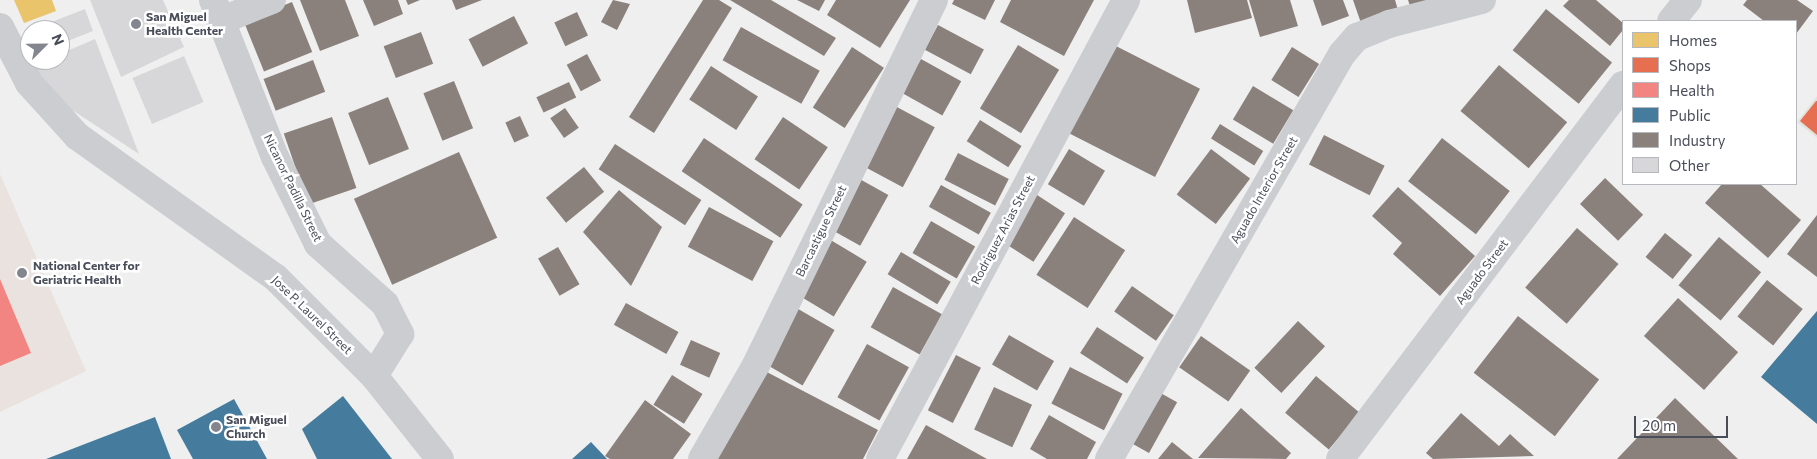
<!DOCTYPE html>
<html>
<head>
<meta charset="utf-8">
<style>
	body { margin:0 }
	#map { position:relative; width:1817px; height:459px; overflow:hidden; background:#efefef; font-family:Commissioner,sans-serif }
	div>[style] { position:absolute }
	.commercial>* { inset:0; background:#e3e3dd }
	.medical>* { inset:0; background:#eae2de }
	.homes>* { inset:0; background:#e9c46a }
	.shops>* { inset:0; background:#e76f51 }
	.health>* { inset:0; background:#f28482 }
	.public>* { inset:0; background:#457b9d }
	.industry>* { inset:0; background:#8a817c; transform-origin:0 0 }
	.building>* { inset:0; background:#d7d7d9; transform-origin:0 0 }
	.street>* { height:28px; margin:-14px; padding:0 14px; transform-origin:14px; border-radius:14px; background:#cbcdd0 }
	.dots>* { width:14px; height:14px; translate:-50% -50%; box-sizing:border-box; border:2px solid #fff; border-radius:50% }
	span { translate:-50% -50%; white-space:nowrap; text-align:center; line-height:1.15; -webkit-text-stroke:5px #fff; paint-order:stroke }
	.poi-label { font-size:12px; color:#494d59; font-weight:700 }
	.left { translate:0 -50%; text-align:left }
	.street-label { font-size:12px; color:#494d59 }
	.legend { position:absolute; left:1622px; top:20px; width:175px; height:165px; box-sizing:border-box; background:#fff; border:1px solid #b6b8bd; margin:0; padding:6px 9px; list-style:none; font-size:15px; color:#494d59 }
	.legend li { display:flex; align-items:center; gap:10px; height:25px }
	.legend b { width:25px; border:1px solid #b6b8bd }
	.north { position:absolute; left:20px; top:20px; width:50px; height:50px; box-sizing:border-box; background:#fff; border:1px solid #b6b8bd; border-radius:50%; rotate:67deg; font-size:14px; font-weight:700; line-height:20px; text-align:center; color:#494d59 }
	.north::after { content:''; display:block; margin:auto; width:18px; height:22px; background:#83868e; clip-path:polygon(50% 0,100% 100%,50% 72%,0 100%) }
	.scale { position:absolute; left:1634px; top:416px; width:94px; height:22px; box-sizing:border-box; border:2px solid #494d59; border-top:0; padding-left:6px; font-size:15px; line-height:18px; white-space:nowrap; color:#494d59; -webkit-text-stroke:4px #fff; paint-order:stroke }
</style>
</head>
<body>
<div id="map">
	<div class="commercial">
		<div style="clip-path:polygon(1817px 96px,1817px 138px,1797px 122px)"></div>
	</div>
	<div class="medical">
		<div style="clip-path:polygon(0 174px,86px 371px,0 412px)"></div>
	</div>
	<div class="homes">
		<div style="clip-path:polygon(14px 0,52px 0,56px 11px,24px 23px)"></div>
	</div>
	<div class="shops">
		<div style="clip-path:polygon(1816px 101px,1817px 101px,1817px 135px,1800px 121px)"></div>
	</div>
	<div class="health">
		<div style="clip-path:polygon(0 279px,31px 353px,0 366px)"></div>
	</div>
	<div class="public">
		<div style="clip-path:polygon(1817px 311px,1817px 424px,1761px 377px)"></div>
		<div style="clip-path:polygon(343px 396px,392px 459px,317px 459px,302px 429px)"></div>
		<div style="clip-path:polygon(234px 399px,267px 459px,193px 459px,177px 430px)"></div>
		<div style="clip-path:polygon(155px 417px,171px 459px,46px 459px)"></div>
		<div style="clip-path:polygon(591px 442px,607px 459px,572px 459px)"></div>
	</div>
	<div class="industry">
		<div style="clip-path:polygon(300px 0,345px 0,359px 36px,320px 51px)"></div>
		<div style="clip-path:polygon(363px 0,398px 0,403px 14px,374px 26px)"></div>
		<div style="clip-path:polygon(406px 0,420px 0,408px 5px)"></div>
		<div style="clip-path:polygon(452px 0,482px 0,456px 10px)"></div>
		<div style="clip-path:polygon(613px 0,630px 4px,617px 30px,601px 22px)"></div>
		<div style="clip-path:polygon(703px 0,719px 0,732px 8px,654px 133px,629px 117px)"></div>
		<div style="clip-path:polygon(730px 0,771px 0,836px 38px,824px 56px)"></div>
		<div style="clip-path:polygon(797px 0,825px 0,819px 11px)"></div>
		<div style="clip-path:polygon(836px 0,910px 0,880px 48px,827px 15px)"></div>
		<div style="clip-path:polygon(954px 0,995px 0,985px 20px,952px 4px)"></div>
		<div style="clip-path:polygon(1011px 0,1094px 0,1064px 56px,1000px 22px)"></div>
		<div style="clip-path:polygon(1187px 0,1247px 0,1252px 18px,1195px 33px)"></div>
		<div style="clip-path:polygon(1249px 0,1290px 0,1298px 26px,1260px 37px)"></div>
		<div style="clip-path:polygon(1313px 0,1343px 0,1349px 16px,1322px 26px)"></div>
		<div style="clip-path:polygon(1353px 0,1395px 0,1398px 10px,1361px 23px)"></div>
		<div style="clip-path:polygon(1408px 0,1439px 0,1412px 12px)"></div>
		<div style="clip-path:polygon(1569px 0,1596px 0,1623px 23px,1623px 30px,1610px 46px,1563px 6px)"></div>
		<div style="clip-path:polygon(1747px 0,1797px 0,1813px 11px,1796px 34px,1796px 21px,1764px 21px,1743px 5px)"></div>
		<div style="left:292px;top:2px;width:54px;height:52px;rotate:68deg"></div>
		<div style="left:1546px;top:9px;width:85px;height:53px;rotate:39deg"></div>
		<div style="left:577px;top:12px;width:26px;height:25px;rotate:65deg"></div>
		<div style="left:514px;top:16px;width:31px;height:51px;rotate:63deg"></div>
		<div style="left:938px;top:25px;width:52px;height:28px;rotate:28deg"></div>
		<div style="left:741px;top:27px;width:90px;height:38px;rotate:29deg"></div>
		<div style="left:421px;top:32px;width:34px;height:40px;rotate:69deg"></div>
		<div style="left:1110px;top:43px;width:101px;height:99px;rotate:27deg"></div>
		<div style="left:1018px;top:45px;width:48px;height:74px;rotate:31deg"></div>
		<div style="left:852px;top:47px;width:38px;height:72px;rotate:33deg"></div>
		<div style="left:1292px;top:47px;width:32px;height:39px;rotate:32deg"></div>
		<div style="left:587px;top:54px;width:30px;height:23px;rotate:62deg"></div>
		<div style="left:921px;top:59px;width:46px;height:39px;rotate:29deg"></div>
		<div style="left:313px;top:60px;width:34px;height:53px;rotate:69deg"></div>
		<div style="left:1499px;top:65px;width:89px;height:60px;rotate:40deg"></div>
		<div style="left:711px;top:66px;width:56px;height:40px;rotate:33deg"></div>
		<div style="left:454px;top:81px;width:51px;height:33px;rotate:68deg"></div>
		<div style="left:569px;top:82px;width:17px;height:36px;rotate:65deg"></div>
		<div style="left:1253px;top:86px;width:47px;height:39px;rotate:31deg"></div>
		<div style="left:388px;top:97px;width:56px;height:43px;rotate:68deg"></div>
		<div style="left:895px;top:106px;width:45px;height:68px;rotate:28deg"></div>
		<div style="left:565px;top:108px;width:24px;height:18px;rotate:55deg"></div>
		<div style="left:520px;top:116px;width:22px;height:16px;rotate:66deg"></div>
		<div style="left:332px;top:117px;width:75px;height:51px;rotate:71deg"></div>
		<div style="left:783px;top:117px;width:54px;height:51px;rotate:34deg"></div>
		<div style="left:980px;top:120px;width:49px;height:25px;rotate:32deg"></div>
		<div style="left:1220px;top:124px;width:51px;height:17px;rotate:32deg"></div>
		<div style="left:1324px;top:135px;width:68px;height:33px;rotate:27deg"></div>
		<div style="left:704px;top:138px;width:119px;height:40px;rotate:34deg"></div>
		<div style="left:1442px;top:138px;width:86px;height:55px;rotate:38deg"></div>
		<div style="left:615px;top:144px;width:103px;height:30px;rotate:33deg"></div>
		<div style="left:1069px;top:149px;width:42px;height:41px;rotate:31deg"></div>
		<div style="left:1211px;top:149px;width:49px;height:57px;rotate:37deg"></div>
		<div style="left:459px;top:152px;width:94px;height:115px;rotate:66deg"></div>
		<div style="left:958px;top:153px;width:57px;height:30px;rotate:27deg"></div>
		<div style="left:584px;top:167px;width:32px;height:49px;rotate:51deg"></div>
		<div style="left:856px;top:177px;width:37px;height:58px;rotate:29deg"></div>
		<div style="left:1605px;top:178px;width:53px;height:36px;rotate:44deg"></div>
		<div style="clip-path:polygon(1722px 184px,1760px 184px,1801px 220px,1768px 258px,1705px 203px)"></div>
		<div style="left:941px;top:185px;width:57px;height:25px;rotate:29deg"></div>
		<div style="clip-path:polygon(1398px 187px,1475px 256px,1440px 296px,1393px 254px,1402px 243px,1372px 216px)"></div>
		<div style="clip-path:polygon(619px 190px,662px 227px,631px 286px,583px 232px)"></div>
		<div style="left:1034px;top:193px;width:37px;height:58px;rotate:33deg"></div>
		<div style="left:709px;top:207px;width:73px;height:45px;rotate:28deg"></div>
		<div style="clip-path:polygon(1817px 215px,1817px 277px,1787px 254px)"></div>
		<div style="left:1074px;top:217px;width:61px;height:69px;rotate:33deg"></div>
		<div style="left:931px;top:221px;width:51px;height:37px;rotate:30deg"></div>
		<div style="left:1577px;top:228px;width:55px;height:79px;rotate:41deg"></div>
		<div style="left:1665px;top:233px;width:35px;height:31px;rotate:39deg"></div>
		<div style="left:1719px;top:237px;width:55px;height:63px;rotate:40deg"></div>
		<div style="left:829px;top:239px;width:44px;height:64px;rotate:31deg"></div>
		<div style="left:558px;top:247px;width:43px;height:23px;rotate:60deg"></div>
		<div style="left:901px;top:252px;width:58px;height:26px;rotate:31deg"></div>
		<div style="left:1767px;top:280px;width:46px;height:47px;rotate:39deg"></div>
		<div style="left:1132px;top:286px;width:51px;height:31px;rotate:35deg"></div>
		<div style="left:893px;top:287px;width:56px;height:46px;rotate:29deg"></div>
		<div style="left:1678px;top:298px;width:81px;height:51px;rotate:42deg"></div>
		<div style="left:626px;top:303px;width:60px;height:25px;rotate:29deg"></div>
		<div style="left:793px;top:306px;width:48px;height:64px;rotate:30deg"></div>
		<div style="left:1518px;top:316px;width:103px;height:72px;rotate:38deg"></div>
		<div style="left:1298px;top:321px;width:37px;height:64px;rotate:43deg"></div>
		<div style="left:1097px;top:327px;width:56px;height:31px;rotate:33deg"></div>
		<div style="left:1009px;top:335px;width:52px;height:34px;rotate:30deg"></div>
		<div style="left:1201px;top:336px;width:60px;height:38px;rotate:35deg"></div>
		<div style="left:691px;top:340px;width:32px;height:27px;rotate:24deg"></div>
		<div style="left:867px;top:344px;width:48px;height:61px;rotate:29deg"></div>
		<div style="left:956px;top:355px;width:28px;height:62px;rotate:27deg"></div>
		<div style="left:1070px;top:367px;width:59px;height:41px;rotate:27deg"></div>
		<div style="clip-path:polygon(761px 369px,878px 430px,863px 459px,716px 459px)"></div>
		<div style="left:672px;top:375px;width:36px;height:35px;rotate:32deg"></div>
		<div style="left:1316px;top:376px;width:57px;height:48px;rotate:40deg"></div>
		<div style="left:994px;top:387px;width:42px;height:47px;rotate:25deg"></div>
		<div style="left:1157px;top:391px;width:23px;height:58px;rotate:29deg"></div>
		<div style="clip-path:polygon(1675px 398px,1738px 459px,1617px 459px)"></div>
		<div style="clip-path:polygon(645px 400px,691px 434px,673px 459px,610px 459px,605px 456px)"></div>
		<div style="clip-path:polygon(1241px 408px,1291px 453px,1286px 459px,1198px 458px)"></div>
		<div style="clip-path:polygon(1461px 413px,1499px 446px,1510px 434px,1534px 456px,1433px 459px,1426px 453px)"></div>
		<div style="clip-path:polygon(1049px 415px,1096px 442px,1087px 459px,1047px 459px,1030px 449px)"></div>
		<div style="clip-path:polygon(926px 425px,987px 459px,907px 459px)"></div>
		<div style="clip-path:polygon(1172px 442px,1193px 459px,1158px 459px)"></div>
	</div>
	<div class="building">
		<div style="clip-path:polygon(90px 0,163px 0,184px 47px,121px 77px)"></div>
		<div style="clip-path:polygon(85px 9px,93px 31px,60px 44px,60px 30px,31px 30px)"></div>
		<div style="clip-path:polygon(95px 39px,139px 154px,63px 104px,32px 65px,60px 60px,60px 54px)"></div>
		<div style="left:184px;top:56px;width:50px;height:56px;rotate:67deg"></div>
	</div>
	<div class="street">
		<div style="left:213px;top:0;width:169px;rotate:68.5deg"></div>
		<div style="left:275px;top:157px;width:97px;rotate:63.7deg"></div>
		<div style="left:318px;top:244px;width:90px;rotate:41.8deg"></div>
		<div style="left:385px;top:304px;width:34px;rotate:63deg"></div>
		<div style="left:400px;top:334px;width:49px;rotate:121.8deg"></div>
		<div style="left:220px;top:21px;width:56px;rotate:-22deg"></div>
		<div style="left:1671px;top:21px;width:27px;rotate:-51deg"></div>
		<div style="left:0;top:27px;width:63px;rotate:62.6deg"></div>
		<div style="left:29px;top:83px;width:72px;rotate:47.8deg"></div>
		<div style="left:77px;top:136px;width:244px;rotate:35.5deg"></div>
		<div style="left:276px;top:278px;width:139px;rotate:45deg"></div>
		<div style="left:374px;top:376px;width:106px;rotate:51.5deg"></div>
		<div style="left:702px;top:459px;width:108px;rotate:-60.1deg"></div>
		<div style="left:756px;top:365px;width:406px;rotate:-64deg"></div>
		<div style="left:880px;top:459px;width:521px;rotate:-61.81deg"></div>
		<div style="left:1109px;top:459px;width:467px;rotate:-60.1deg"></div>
		<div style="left:1342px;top:54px;width:23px;rotate:-49deg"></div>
		<div style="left:1357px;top:37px;width:35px;rotate:-22deg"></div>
		<div style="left:1389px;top:24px;width:96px;rotate:-14.5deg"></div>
		<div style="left:1340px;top:459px;width:469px;rotate:-52.9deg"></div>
	</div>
	<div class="dots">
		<div style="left:136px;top:24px;background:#83868e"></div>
		<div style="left:22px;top:273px;background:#83868e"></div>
		<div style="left:216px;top:427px;background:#83868e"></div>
	</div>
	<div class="poi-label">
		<span class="left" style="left:146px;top:24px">San Miguel<br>Health Center</span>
		<span class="left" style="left:33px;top:273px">National Center for<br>Geriatric Health</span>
		<span class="left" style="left:226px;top:427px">San Miguel<br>Church</span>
	</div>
	<div class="street-label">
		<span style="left:293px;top:188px;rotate:64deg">Nicanor Padilla Street</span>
		<span style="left:1264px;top:190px;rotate:-60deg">Aguado Interior Street</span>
		<span style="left:1003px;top:230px;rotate:-62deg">Rodriguez Arias Street</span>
		<span style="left:821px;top:231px;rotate:-64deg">Barcastigue Street</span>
		<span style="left:1482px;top:272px;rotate:-53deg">Aguado Street</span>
		<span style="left:312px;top:315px;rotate:44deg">Jose P. Laurel Street</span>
	</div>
	<ul class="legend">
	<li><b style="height:14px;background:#e9c46a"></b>Homes</li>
	<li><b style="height:14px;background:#e76f51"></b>Shops</li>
	<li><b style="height:14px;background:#f28482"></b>Health</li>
	<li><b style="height:14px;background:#457b9d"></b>Public</li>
	<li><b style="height:14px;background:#8a817c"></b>Industry</li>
	<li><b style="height:14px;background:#d7d7d9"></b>Other</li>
	</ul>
	<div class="north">N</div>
	<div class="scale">20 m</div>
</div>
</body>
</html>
